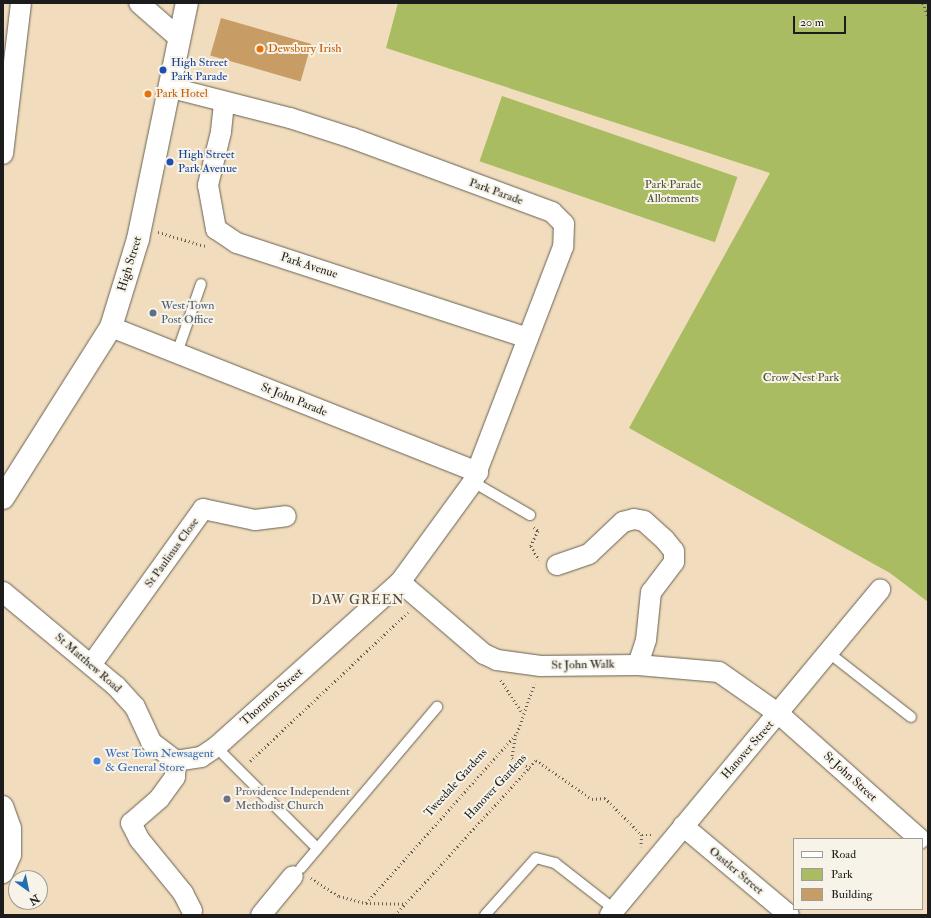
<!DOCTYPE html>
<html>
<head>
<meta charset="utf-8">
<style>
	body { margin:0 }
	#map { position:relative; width:931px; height:918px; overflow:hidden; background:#f1ddbd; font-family:"IM FELL Double Pica",serif }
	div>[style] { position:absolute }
	.green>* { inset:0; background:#a9bc61; transform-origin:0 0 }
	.building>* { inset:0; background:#c89c65; transform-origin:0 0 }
	.path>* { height:2.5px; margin-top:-1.25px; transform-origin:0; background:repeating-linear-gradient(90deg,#676054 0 1px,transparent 0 4px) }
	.roads { filter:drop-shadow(0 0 1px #676054) drop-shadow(0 0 1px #676054) }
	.service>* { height:10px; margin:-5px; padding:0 5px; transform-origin:5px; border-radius:5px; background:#fff }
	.minor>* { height:20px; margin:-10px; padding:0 10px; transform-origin:10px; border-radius:10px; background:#fff }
	.tertiary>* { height:22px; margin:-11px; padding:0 11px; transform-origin:11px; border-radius:11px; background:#fff }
	.dots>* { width:11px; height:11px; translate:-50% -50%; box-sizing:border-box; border:2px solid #f7f3e8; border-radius:50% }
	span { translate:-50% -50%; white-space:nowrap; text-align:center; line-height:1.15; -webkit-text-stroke:4px #f7f3e8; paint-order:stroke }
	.food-label { font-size:12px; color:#c56008 }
	.left { translate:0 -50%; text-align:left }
	.transit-label { font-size:12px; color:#164399 }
	.park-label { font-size:12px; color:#4d5434 }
	.street-label { font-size:12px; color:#1c1c1c }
	.service-label { font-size:12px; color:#4e5e75 }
	.shop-label { font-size:12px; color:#366cbe }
	.worship-label { font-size:12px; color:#5b616d }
	.neighbourhood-label { font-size:13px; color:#584936; letter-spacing:1px }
	.frame { position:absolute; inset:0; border:4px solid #1c1c1c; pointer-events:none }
	.legend { position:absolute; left:793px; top:838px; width:130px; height:72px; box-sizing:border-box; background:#f7f3e8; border:1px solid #9f9d96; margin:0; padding:5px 7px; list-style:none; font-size:12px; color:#1c1c1c }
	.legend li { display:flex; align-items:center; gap:8px; height:20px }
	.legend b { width:20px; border:1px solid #9f9d96 }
	.north { position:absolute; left:8px; top:870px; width:40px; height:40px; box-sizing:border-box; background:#f7f3e8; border:1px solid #9f9d96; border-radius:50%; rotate:147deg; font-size:11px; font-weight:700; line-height:16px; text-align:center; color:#1c1c1c }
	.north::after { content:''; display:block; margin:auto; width:14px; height:18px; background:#1f6fb2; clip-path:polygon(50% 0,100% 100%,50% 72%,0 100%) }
	.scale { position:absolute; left:793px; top:16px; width:53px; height:18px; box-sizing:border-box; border:2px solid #1c1c1c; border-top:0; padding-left:5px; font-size:12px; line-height:14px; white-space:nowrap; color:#1c1c1c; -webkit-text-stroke:3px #f7f3e8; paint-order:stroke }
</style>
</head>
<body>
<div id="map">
	<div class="green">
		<div style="clip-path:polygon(398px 3px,928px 3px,928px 602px,890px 573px,629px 428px,770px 173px,386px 48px)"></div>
		<div style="left:502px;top:96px;width:249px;height:69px;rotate:19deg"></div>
	</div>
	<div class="building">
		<div style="left:221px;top:18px;width:94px;height:39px;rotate:16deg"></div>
	</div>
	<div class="path">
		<div style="left:923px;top:3px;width:14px;rotate:69deg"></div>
		<div style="left:158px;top:232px;width:49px;rotate:16.6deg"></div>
		<div style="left:534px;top:527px;width:6px;rotate:45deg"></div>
		<div style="left:538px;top:531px;width:17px;rotate:115deg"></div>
		<div style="left:531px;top:546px;width:16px;rotate:60deg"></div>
		<div style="left:501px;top:680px;width:40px;rotate:57.1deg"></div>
		<div style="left:516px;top:735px;width:23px;rotate:100deg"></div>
		<div style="left:512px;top:758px;width:21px;rotate:29deg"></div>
		<div style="left:250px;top:761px;width:217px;rotate:-43.3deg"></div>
		<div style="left:642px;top:835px;width:10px"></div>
		<div style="left:311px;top:878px;width:33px;rotate:33deg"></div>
		<div style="left:339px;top:896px;width:28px;rotate:15deg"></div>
		<div style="left:366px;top:903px;width:39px;rotate:1deg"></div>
		<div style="left:366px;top:903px;width:227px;rotate:-48.4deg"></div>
		<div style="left:517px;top:733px;width:52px;rotate:-70.9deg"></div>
		<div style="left:395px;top:915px;width:210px;rotate:-47.7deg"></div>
		<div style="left:536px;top:760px;width:68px;rotate:34.9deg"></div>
		<div style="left:592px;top:799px;width:13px;rotate:-4deg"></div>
		<div style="left:605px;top:798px;width:52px;rotate:45deg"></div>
		<div style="left:642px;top:835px;width:12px;rotate:95deg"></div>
	</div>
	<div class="roads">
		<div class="service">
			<div style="left:177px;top:353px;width:73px;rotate:-70.8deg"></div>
			<div style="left:473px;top:482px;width:66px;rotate:30.1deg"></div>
			<div style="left:829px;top:653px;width:104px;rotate:38deg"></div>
			<div style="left:216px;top:747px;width:143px;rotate:45deg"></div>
			<div style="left:301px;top:868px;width:211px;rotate:-49.8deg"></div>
			<div style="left:485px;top:915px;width:76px;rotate:-48.2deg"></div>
			<div style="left:536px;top:858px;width:20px;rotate:15deg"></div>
			<div style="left:555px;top:863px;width:75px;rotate:37.9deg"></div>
		</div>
		<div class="minor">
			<div style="left:139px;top:3px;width:53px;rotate:41.2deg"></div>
			<div style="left:172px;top:88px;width:122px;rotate:14.3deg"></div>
			<div style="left:290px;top:118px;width:65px;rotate:17.9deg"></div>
			<div style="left:352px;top:138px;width:213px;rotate:20.3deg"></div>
			<div style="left:552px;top:212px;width:17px;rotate:45deg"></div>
			<div style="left:564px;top:224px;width:23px;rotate:92deg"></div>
			<div style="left:563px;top:247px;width:252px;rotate:111deg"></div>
			<div style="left:473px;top:482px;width:124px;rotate:126.1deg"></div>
			<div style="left:400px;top:582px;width:247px;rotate:138.1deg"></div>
			<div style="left:216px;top:747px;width:18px;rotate:146deg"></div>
			<div style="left:201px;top:757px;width:25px;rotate:171deg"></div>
			<div style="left:176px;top:761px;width:16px;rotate:94deg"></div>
			<div style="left:175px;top:777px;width:27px;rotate:126deg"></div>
			<div style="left:159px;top:799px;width:37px;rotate:139deg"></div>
			<div style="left:131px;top:823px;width:18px;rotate:63deg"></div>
			<div style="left:139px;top:839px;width:70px;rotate:50.8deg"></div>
			<div style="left:183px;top:893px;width:20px;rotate:63deg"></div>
			<div style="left:224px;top:103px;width:29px;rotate:96deg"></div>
			<div style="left:221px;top:132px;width:55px;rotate:103.8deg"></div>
			<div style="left:208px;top:185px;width:45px;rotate:79.7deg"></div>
			<div style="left:216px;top:229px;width:25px;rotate:34deg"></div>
			<div style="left:237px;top:243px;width:306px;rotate:18.1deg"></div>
			<div style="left:3px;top:154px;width:152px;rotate:-83.2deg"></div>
			<div style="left:111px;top:327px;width:395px;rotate:21.6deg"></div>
			<div style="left:557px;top:565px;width:34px;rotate:-19deg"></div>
			<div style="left:589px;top:554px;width:47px;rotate:-43.3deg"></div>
			<div style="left:623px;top:522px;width:11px;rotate:-15deg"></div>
			<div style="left:634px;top:519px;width:10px;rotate:11deg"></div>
			<div style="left:644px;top:521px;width:28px;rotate:42deg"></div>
			<div style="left:665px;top:540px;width:14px;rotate:51deg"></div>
			<div style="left:674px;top:551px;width:11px;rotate:90deg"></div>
			<div style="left:674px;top:562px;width:38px;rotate:127deg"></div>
			<div style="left:651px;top:592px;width:48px;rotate:95.9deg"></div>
			<div style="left:646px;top:640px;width:26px;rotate:108deg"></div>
			<div style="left:400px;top:582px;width:111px;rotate:40.6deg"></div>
			<div style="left:484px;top:654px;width:14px;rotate:25deg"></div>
			<div style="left:497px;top:660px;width:44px;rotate:7.8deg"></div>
			<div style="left:541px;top:666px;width:97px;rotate:-0.6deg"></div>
			<div style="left:638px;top:665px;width:81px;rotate:4.9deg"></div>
			<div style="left:719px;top:672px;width:73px;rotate:35deg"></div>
			<div style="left:779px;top:714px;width:188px;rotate:41.6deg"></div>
			<div style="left:3px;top:592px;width:147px;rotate:39.8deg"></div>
			<div style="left:116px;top:686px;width:28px;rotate:48deg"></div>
			<div style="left:135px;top:707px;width:38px;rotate:65deg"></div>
			<div style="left:151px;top:742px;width:31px;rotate:37deg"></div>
			<div style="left:91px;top:665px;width:192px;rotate:-54.3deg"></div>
			<div style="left:203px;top:509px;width:53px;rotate:11.9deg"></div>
			<div style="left:255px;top:520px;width:31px;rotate:-7deg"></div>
			<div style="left:3px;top:806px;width:23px;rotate:70deg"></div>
			<div style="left:11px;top:828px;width:27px;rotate:90deg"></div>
			<div style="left:11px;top:855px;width:20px;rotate:114deg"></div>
			<div style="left:683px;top:826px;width:138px;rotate:40deg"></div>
			<div style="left:261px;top:915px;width:50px;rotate:-50.6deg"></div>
			<div style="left:610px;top:915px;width:423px;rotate:-50.3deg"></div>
		</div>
		<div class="tertiary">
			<div style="left:3px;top:498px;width:202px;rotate:-57.7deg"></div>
			<div style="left:111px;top:327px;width:92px;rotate:-72.9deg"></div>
			<div style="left:138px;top:239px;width:241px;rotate:-78.3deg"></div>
		</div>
	</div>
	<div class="dots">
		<div style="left:260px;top:49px;background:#e8710a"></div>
		<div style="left:163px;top:70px;background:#1a4fb4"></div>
		<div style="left:148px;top:94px;background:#e8710a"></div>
		<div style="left:170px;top:162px;background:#1a4fb4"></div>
		<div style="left:153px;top:313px;background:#5c6f8a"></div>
		<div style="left:97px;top:761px;background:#3f7fe0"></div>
		<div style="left:227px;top:799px;background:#6b7280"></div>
	</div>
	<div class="food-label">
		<span class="left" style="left:268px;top:49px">Dewsbury Irish</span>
		<span class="left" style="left:156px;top:94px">Park Hotel</span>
	</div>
	<div class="transit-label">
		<span class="left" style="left:171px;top:70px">High Street<br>Park Parade</span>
		<span class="left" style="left:178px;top:162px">High Street<br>Park Avenue</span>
	</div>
	<div class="park-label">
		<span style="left:673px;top:192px">Park Parade<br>Allotments</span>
		<span style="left:801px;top:378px">Crow Nest Park</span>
	</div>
	<div class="street-label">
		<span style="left:496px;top:192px;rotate:20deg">Park Parade</span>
		<span style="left:130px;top:264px;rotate:-73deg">High Street</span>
		<span style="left:309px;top:266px;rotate:18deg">Park Avenue</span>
		<span style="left:294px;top:400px;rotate:22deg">St John Parade</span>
		<span style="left:172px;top:553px;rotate:-54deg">St Paulinus Close</span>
		<span style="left:88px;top:663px;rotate:41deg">St Matthew Road</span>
		<span style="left:583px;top:665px;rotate:-1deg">St John Walk</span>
		<span style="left:272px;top:697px;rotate:-42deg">Thornton Street</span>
		<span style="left:748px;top:750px;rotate:-49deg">Hanover Street</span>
		<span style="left:850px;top:777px;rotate:42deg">St John Street</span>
		<span style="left:456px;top:783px;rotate:-48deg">Tweedale Gardens</span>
		<span style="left:496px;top:787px;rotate:-47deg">Hanover Gardens</span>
		<span style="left:736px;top:871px;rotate:40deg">Oastler Street</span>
	</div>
	<div class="service-label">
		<span class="left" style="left:161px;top:313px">West Town<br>Post Office</span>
	</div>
	<div class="shop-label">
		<span class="left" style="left:105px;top:761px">West Town Newsagent<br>&amp; General Store</span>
	</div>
	<div class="worship-label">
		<span class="left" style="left:235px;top:799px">Providence Independent<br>Methodist Church</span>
	</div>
	<div class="neighbourhood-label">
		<span style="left:358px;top:600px">DAW GREEN</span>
	</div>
	<div class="frame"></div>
	<ul class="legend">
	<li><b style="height:5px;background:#fff"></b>Road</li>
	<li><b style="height:11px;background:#a9bc61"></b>Park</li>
	<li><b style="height:11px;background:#c89c65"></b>Building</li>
	</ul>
	<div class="north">N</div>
	<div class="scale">20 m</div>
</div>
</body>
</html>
